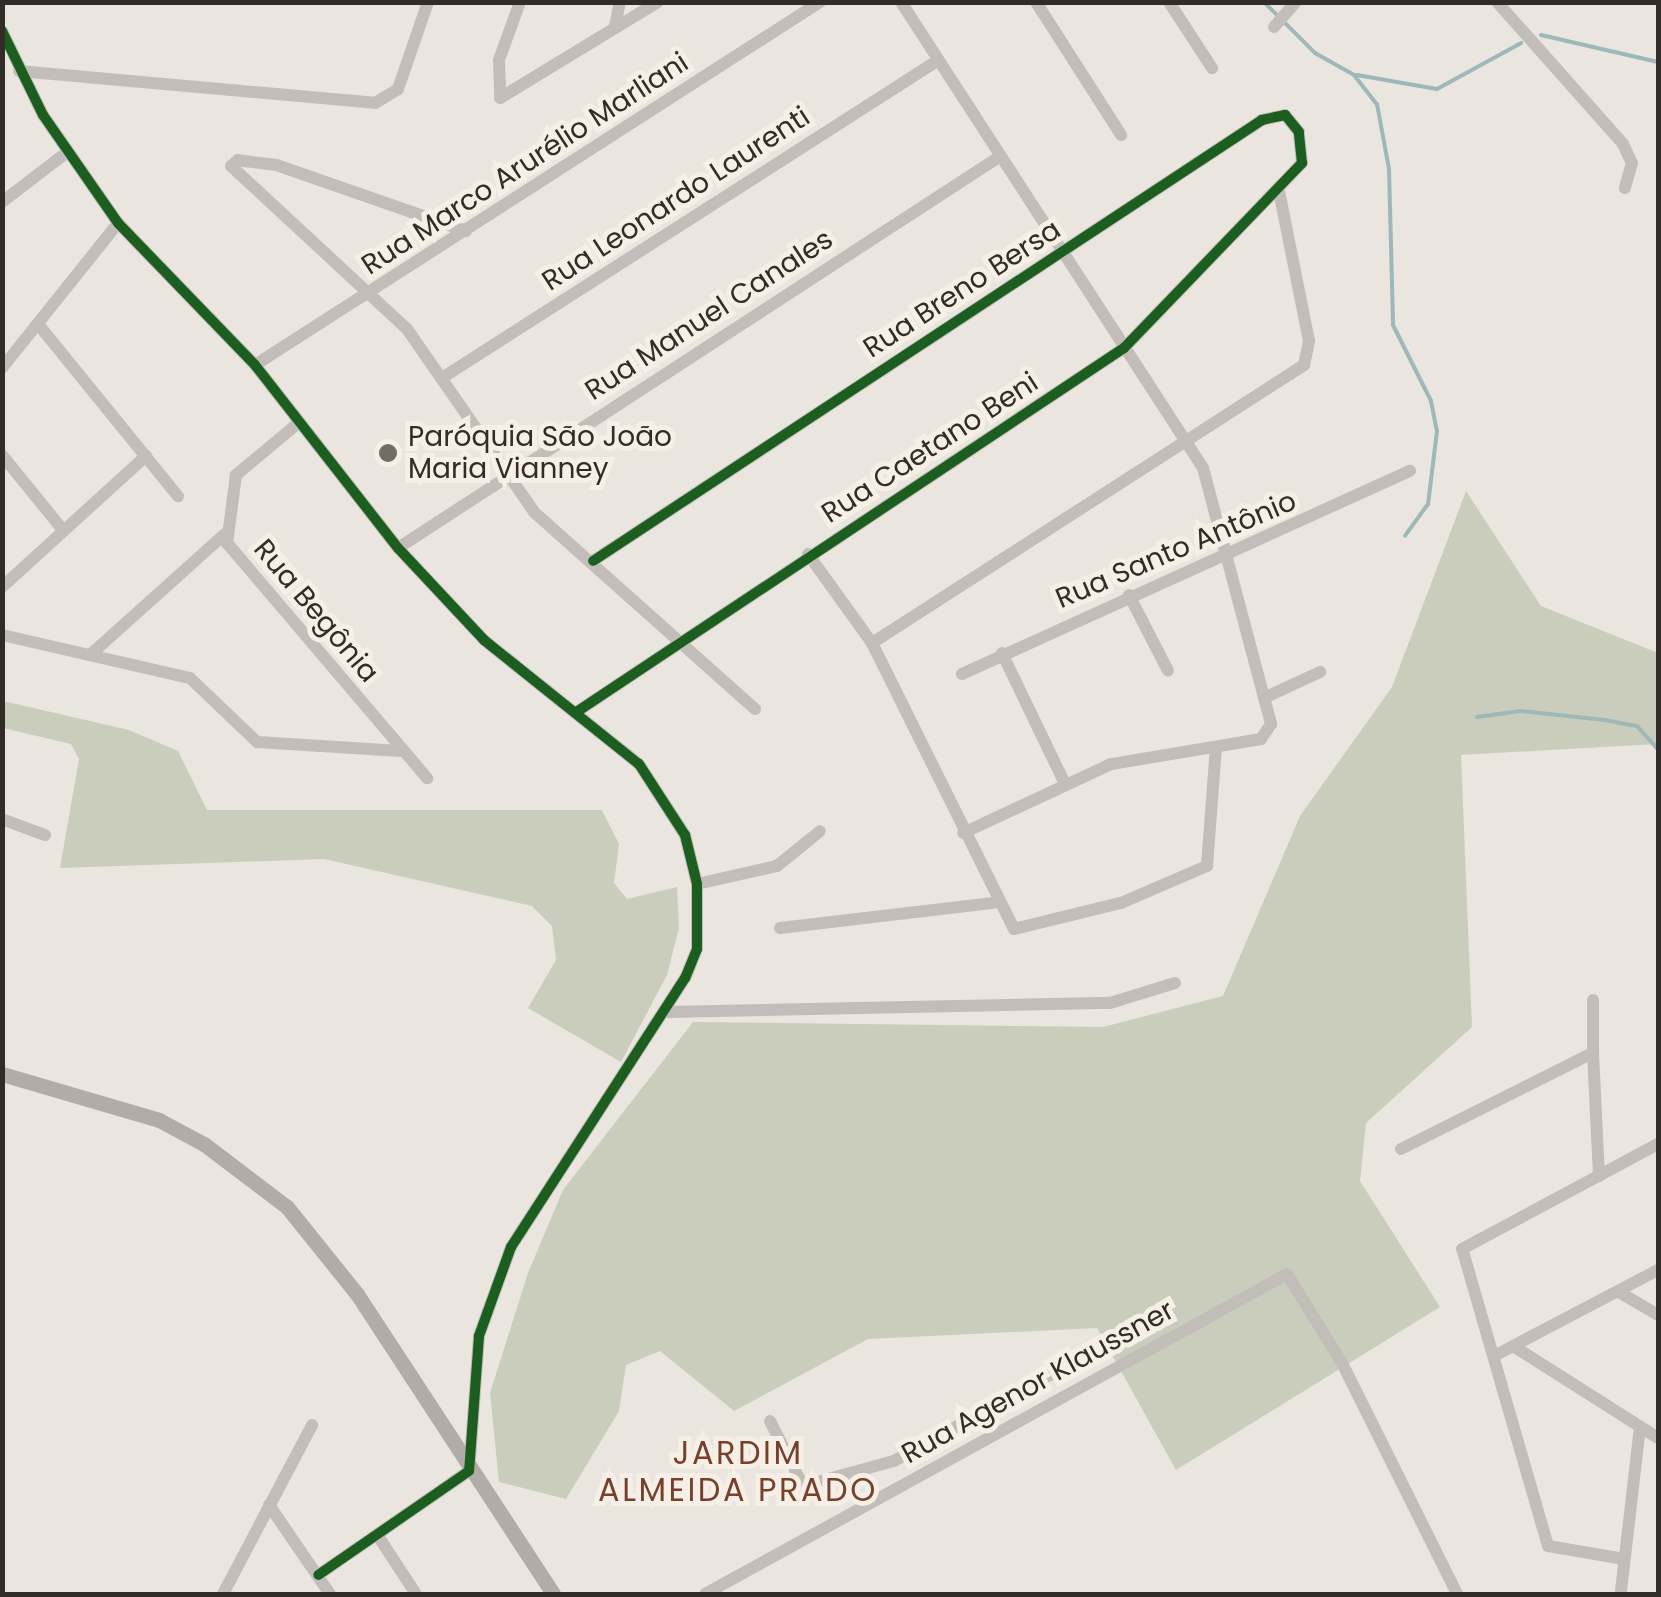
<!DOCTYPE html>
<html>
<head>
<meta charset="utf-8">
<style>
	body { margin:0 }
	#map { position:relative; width:1661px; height:1597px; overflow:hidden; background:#eae5df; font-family:Poppins,sans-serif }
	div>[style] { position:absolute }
	.green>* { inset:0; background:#cacdbb }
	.stream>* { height:4px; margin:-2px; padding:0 2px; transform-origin:2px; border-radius:2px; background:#9eb7b8 }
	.minor>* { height:12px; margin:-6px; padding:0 6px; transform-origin:6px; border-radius:6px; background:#c2bdb9 }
	.major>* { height:15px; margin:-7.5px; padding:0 7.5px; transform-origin:7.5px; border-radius:7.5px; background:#b1aca8 }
	.cycleway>* { height:10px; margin:-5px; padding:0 5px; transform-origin:5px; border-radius:5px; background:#1b5e20 }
	.dots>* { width:28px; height:28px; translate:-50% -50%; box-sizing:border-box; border:5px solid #f6efe6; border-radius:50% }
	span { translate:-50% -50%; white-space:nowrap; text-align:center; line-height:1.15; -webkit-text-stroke:10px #f6efe6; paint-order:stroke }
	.street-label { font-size:28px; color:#322b27 }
	.poi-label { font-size:28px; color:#322b27 }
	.left { translate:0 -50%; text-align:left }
	.quarter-label { font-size:32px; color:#76402c; letter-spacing:2.5px }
	.frame { position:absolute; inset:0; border:5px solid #322b27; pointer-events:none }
</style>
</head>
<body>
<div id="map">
	<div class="green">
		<div style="clip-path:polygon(1466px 491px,1541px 606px,1658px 653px,1658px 744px,1461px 755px,1472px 1027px,1366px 1123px,1360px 1181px,1440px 1307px,1176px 1470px,1097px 1328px,868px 1339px,734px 1411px,660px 1351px,626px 1365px,619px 1411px,566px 1499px,499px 1482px,490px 1393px,528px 1273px,563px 1190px,693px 1022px,1103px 1027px,1223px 996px,1300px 816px,1392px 687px)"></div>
		<div style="clip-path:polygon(3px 701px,129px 730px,178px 751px,207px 810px,602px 810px,619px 844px,614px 883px,627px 899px,677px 887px,679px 928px,667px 975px,621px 1062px,528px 1008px,556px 960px,552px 926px,532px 906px,324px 859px,60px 868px,79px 759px,71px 744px,3px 728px)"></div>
	</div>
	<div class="stream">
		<div style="left:1264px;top:2px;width:72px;rotate:45deg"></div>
		<div style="left:1315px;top:53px;width:45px;rotate:29.4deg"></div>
		<div style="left:1354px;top:75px;width:37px;rotate:52deg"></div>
		<div style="left:1377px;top:104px;width:66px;rotate:79.5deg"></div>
		<div style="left:1389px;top:169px;width:156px;rotate:88.5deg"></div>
		<div style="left:1393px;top:325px;width:85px;rotate:63.4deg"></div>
		<div style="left:1431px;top:401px;width:31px;rotate:79deg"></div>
		<div style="left:1437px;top:431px;width:74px;rotate:97deg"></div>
		<div style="left:1428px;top:504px;width:39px;rotate:126deg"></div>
		<div style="left:1541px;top:35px;width:120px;rotate:13deg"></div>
		<div style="left:1357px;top:75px;width:81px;rotate:9.9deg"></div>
		<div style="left:1437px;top:89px;width:96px;rotate:-28.7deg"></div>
		<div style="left:1477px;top:717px;width:44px;rotate:-7.8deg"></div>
		<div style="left:1521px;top:711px;width:84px;rotate:6.1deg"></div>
		<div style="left:1605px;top:720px;width:33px;rotate:11deg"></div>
		<div style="left:1637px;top:726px;width:31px;rotate:48deg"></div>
	</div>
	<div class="minor">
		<div style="left:520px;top:2px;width:62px;rotate:109.9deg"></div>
		<div style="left:499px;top:60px;width:38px;rotate:88deg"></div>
		<div style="left:500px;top:98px;width:185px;rotate:-31.3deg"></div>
		<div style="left:901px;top:2px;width:555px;rotate:57.05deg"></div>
		<div style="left:1203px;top:468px;width:265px;rotate:75.1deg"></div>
		<div style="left:1271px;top:724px;width:18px;rotate:124deg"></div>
		<div style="left:1261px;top:739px;width:152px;rotate:170.5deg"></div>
		<div style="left:1111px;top:764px;width:163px;rotate:155deg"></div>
		<div style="left:1036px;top:2px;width:158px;rotate:57.4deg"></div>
		<div style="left:1169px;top:2px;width:79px;rotate:56.9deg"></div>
		<div style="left:1497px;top:2px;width:190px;rotate:48.4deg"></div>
		<div style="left:1623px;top:144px;width:21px;rotate:65deg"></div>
		<div style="left:1632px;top:163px;width:26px;rotate:106deg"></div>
		<div style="left:615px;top:27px;width:25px;rotate:-79deg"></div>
		<div style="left:1274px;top:27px;width:33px;rotate:-49deg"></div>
		<div style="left:2px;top:31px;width:93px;rotate:64deg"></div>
		<div style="left:43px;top:115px;width:131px;rotate:55.2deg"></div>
		<div style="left:118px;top:223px;width:197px;rotate:46deg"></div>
		<div style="left:255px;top:365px;width:232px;rotate:52deg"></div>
		<div style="left:398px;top:548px;width:126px;rotate:46.9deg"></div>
		<div style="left:484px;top:640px;width:198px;rotate:38.7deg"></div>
		<div style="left:639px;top:764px;width:85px;rotate:57.1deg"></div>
		<div style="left:685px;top:835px;width:50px;rotate:76.2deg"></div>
		<div style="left:697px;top:884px;width:65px;rotate:90deg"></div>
		<div style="left:697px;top:949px;width:31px;rotate:112deg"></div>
		<div style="left:685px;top:978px;width:320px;rotate:122.9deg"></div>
		<div style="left:511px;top:1247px;width:95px;rotate:109.8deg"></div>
		<div style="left:479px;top:1336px;width:135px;rotate:94.2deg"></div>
		<div style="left:469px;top:1471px;width:183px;rotate:145.4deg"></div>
		<div style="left:19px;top:71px;width:357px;rotate:5.1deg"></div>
		<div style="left:375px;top:103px;width:27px;rotate:-31deg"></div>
		<div style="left:398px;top:89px;width:92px;rotate:-71deg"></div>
		<div style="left:2px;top:202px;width:81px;rotate:-37.4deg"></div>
		<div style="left:466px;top:231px;width:200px;rotate:-160.8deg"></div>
		<div style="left:277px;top:165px;width:39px;rotate:-173deg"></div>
		<div style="left:238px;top:160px;width:9px;rotate:139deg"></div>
		<div style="left:231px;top:166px;width:240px;rotate:42.8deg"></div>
		<div style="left:407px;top:329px;width:223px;rotate:55.2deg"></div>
		<div style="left:534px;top:512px;width:296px;rotate:41.7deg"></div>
		<div style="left:38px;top:324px;width:222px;rotate:50.9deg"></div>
		<div style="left:255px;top:365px;width:672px;rotate:-32.72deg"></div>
		<div style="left:2px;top:368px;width:186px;rotate:-51.3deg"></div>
		<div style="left:442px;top:378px;width:588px;rotate:-32.64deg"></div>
		<div style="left:297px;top:424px;width:80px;rotate:140.1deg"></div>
		<div style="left:236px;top:475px;width:69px;rotate:97.5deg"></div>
		<div style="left:227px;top:543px;width:309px;rotate:49.6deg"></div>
		<div style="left:2px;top:455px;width:97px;rotate:50.9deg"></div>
		<div style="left:398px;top:548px;width:717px;rotate:-33.05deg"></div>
		<div style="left:808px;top:554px;width:110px;rotate:54.3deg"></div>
		<div style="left:872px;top:643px;width:514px;rotate:-32.76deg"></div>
		<div style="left:1304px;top:365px;width:25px;rotate:-78deg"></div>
		<div style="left:1309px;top:341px;width:153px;rotate:-101.3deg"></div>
		<div style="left:2px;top:587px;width:195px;rotate:-42.3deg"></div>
		<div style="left:1129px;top:595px;width:85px;rotate:62.8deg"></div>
		<div style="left:2px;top:635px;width:193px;rotate:12.9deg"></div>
		<div style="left:190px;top:678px;width:93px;rotate:43.7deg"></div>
		<div style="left:257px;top:742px;width:144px;rotate:3.6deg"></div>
		<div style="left:872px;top:643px;width:319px;rotate:63.6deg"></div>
		<div style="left:1014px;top:929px;width:110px;rotate:-13.7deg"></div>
		<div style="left:1121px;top:903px;width:94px;rotate:-23.3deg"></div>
		<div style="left:1207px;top:866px;width:119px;rotate:-85.7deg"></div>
		<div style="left:1002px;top:653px;width:145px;rotate:64.3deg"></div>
		<div style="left:90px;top:655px;width:181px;rotate:-41.9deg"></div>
		<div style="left:962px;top:674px;width:492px;rotate:-24.4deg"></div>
		<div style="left:1264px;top:698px;width:62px;rotate:-24.9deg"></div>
		<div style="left:578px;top:711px;width:656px;rotate:-33.62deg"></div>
		<div style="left:1124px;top:348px;width:257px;rotate:-46.1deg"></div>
		<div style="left:1302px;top:163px;width:31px;rotate:-96deg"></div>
		<div style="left:1299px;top:132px;width:22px;rotate:-129deg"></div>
		<div style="left:1285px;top:115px;width:24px;rotate:168deg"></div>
		<div style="left:1262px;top:120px;width:801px;rotate:146.61deg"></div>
		<div style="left:2px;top:819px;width:46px;rotate:20.4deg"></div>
		<div style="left:697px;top:884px;width:82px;rotate:-12.7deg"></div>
		<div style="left:777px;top:866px;width:55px;rotate:-39.1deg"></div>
		<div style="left:780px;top:928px;width:215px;rotate:-6.7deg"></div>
		<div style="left:1593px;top:1000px;width:53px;rotate:90deg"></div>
		<div style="left:668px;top:1012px;width:442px;rotate:-1.2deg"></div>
		<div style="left:1110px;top:1003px;width:68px;rotate:-17.1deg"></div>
		<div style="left:1401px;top:1149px;width:215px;rotate:-26.6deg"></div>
		<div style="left:1593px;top:1053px;width:123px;rotate:87.2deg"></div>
		<div style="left:1619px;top:1292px;width:45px;rotate:30.5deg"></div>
		<div style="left:1513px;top:1346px;width:172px;rotate:32.4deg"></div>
		<div style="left:1494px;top:1356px;width:185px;rotate:-27.7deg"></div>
		<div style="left:770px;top:1421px;width:73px;rotate:63.1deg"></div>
		<div style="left:803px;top:1486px;width:94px;rotate:-15.4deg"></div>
		<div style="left:894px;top:1461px;width:199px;rotate:-28.9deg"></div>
		<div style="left:269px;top:1505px;width:108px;rotate:55.6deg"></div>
		<div style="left:378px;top:1536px;width:69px;rotate:56.8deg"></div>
		<div style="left:1624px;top:1559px;width:77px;rotate:-170.3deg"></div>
		<div style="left:1548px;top:1546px;width:309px;rotate:-106.1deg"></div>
		<div style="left:1462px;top:1249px;width:222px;rotate:-28.2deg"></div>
		<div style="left:1621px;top:1591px;width:164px;rotate:-83.4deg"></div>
		<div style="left:223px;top:1594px;width:191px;rotate:-62.2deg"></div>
		<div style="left:705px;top:1594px;width:664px;rotate:-28.8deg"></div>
		<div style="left:1287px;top:1274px;width:105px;rotate:58.3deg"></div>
		<div style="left:1342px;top:1363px;width:258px;rotate:63.5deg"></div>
	</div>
	<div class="major">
		<div style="left:2px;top:1074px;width:164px;rotate:16.3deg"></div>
		<div style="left:159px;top:1120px;width:51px;rotate:28.1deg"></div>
		<div style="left:204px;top:1144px;width:104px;rotate:37.2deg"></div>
		<div style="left:287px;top:1207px;width:112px;rotate:51.2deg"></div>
		<div style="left:357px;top:1294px;width:358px;rotate:56.8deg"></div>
	</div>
	<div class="cycleway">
		<div style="left:2px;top:31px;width:93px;rotate:64deg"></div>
		<div style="left:43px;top:115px;width:131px;rotate:55.2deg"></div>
		<div style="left:118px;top:223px;width:197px;rotate:46deg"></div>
		<div style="left:255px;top:365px;width:232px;rotate:52deg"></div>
		<div style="left:398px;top:548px;width:126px;rotate:46.9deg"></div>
		<div style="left:484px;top:640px;width:198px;rotate:38.7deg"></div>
		<div style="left:639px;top:764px;width:85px;rotate:57.1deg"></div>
		<div style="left:685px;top:835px;width:50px;rotate:76.2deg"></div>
		<div style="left:697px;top:884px;width:65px;rotate:90deg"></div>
		<div style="left:697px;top:949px;width:31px;rotate:112deg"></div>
		<div style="left:685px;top:978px;width:320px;rotate:122.9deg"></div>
		<div style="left:511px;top:1247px;width:95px;rotate:109.8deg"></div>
		<div style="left:479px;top:1336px;width:135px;rotate:94.2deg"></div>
		<div style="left:469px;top:1471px;width:183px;rotate:145.4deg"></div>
		<div style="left:578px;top:711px;width:656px;rotate:-33.62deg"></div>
		<div style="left:1124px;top:348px;width:257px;rotate:-46.1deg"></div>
		<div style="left:1302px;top:163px;width:31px;rotate:-96deg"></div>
		<div style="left:1299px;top:132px;width:22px;rotate:-129deg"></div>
		<div style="left:1285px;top:115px;width:24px;rotate:168deg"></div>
		<div style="left:1262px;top:120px;width:801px;rotate:146.61deg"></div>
	</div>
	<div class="dots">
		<div style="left:388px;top:453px;background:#726c67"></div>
	</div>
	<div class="street-label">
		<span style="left:525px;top:164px;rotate:-33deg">Rua Marco Arurélio Marliani</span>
		<span style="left:676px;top:199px;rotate:-33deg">Rua Leonardo Laurenti</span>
		<span style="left:962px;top:289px;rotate:-33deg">Rua Breno Bersa</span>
		<span style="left:709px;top:315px;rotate:-33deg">Rua Manuel Canales</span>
		<span style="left:930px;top:448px;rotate:-33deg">Rua Caetano Beni</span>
		<span style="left:1176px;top:550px;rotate:-23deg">Rua Santo Antônio</span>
		<span style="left:316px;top:611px;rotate:50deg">Rua Begônia</span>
		<span style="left:1038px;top:1382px;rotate:-29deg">Rua Agenor Klaussner</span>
	</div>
	<div class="poi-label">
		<span class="left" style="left:408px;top:453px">Paróquia São João<br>Maria Vianney</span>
	</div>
	<div class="quarter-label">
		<span style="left:738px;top:1472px">JARDIM<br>ALMEIDA PRADO</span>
	</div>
	<div class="frame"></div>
</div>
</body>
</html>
